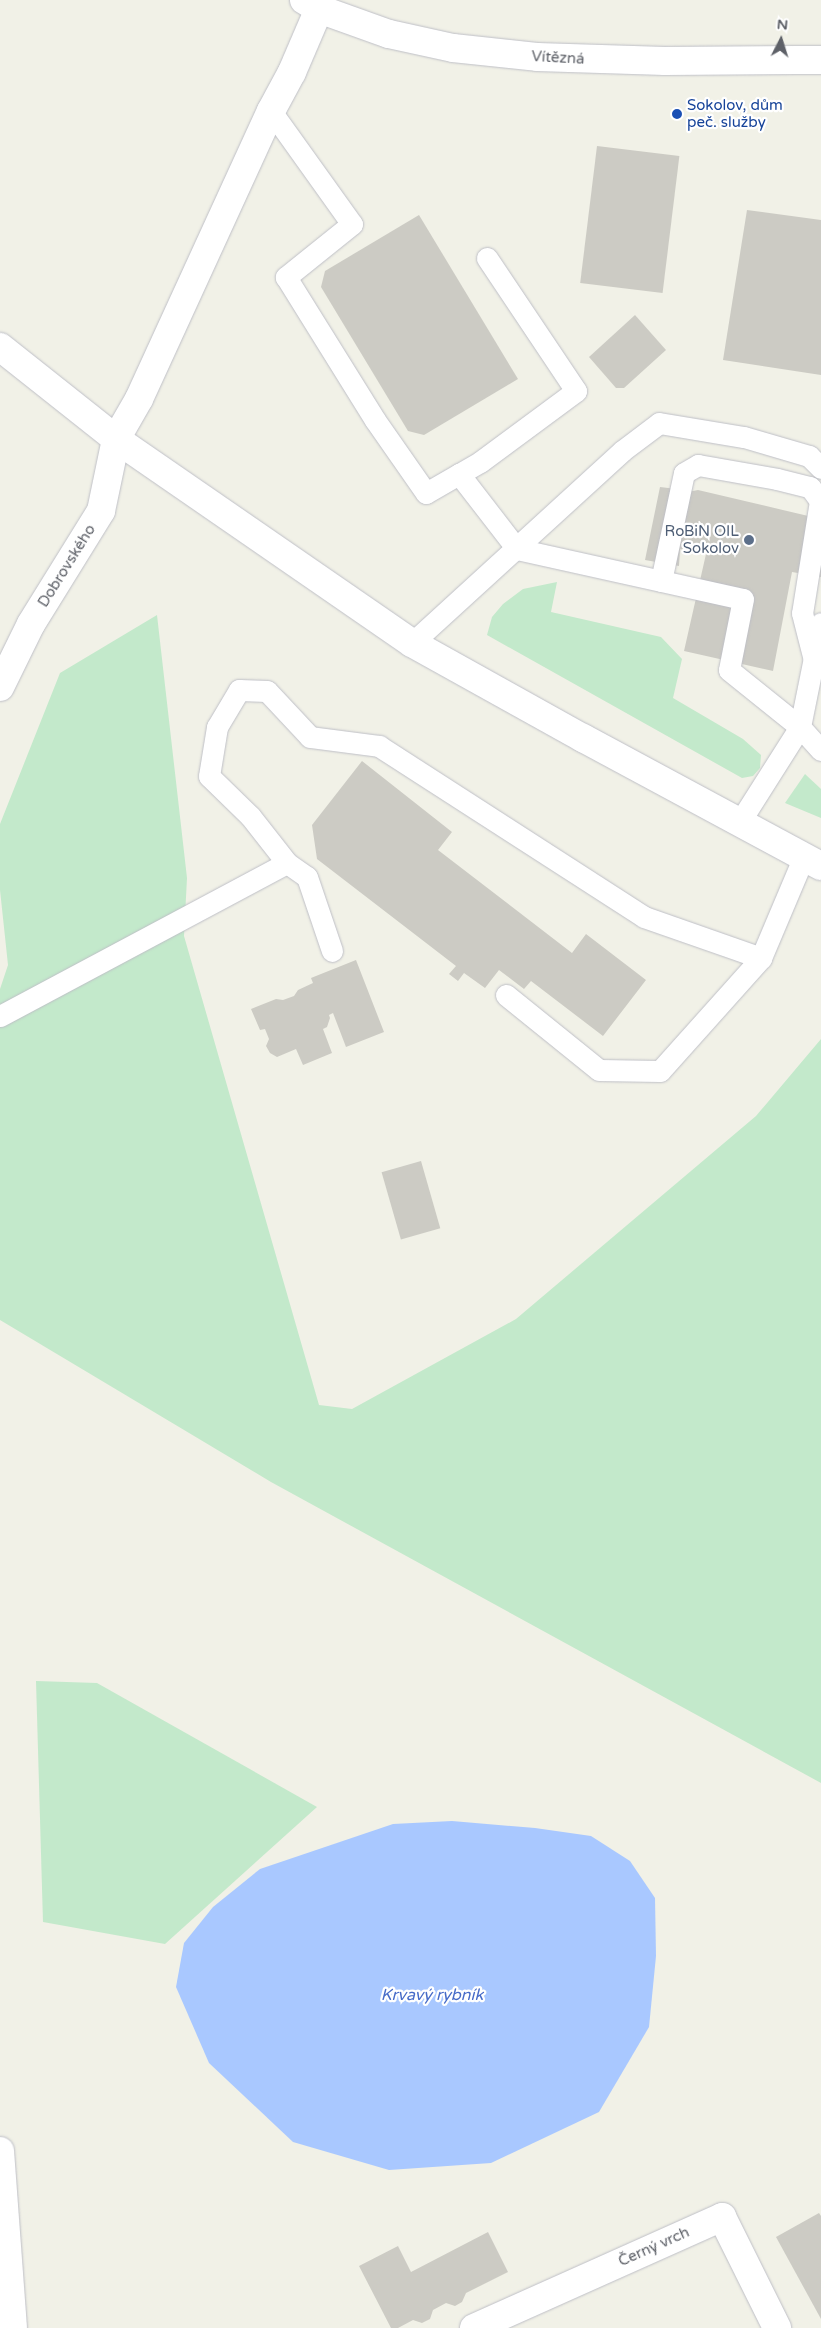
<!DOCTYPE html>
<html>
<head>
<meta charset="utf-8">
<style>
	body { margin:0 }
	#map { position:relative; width:821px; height:2328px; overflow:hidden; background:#f1f1e7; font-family:"Varela Round",sans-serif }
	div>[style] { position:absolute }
	.green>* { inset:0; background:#c3e9cb }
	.water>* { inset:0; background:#a9c8ff }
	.building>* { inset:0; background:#cccbc4; transform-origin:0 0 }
	.roads { filter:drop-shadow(0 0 1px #bebfc6) drop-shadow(0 0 1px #bebfc6) }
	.service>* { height:21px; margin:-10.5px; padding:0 10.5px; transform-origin:10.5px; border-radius:10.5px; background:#fff }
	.minor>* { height:28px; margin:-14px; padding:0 14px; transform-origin:14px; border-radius:14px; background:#fff }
	.secondary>* { height:28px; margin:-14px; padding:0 14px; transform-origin:14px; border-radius:14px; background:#fff }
	.dots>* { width:14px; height:14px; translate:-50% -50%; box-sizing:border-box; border:2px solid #fff; border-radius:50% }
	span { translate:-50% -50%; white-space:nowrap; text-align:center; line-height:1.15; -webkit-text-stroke:4.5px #fff; paint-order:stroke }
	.street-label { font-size:15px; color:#5e6168 }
	.transit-label { font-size:15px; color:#164399 }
	.left { translate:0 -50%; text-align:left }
	.service-label { font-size:15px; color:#4e5e75 }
	.right { translate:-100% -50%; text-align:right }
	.water-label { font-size:16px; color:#466bc8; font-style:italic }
	.north { position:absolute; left:756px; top:15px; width:50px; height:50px; -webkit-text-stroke:4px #fff; paint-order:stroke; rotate:5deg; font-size:14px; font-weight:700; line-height:20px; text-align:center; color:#5e6168 }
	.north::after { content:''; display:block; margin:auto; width:18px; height:22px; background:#5e6168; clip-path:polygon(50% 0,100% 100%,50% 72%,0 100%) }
</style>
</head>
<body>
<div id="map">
	<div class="green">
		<div style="clip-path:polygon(557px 582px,551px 612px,661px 637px,682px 659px,673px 698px,743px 739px,761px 755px,760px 768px,753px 776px,742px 778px,487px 635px,492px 617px,503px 604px,523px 589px)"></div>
		<div style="clip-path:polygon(157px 615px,187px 878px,184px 936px,319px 1405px,352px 1409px,516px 1319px,756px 1116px,821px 1039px,821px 1783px,271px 1482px,0 1320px,0 989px,8px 965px,0 890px,0 824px,60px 673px)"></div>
		<div style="clip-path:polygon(805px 774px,821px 789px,821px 818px,785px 803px)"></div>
		<div style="clip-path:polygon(36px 1681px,97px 1683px,317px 1807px,165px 1944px,43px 1922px)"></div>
	</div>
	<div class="water">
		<div style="clip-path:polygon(452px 1821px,535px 1828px,591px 1836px,630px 1861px,655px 1898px,656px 1956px,649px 2027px,599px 2112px,491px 2163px,389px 2170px,293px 2142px,209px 2063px,176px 1987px,184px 1943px,213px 1907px,260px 1869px,393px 1824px)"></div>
	</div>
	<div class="building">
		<div style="left:597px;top:146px;width:83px;height:138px;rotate:7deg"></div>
		<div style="clip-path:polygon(747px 210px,821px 220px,821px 375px,723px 360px)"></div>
		<div style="clip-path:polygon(419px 215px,518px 379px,424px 435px,408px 431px,321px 287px,325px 271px)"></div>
		<div style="clip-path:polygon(635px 315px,666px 350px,624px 388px,616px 388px,589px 357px)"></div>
		<div style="clip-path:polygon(660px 487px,693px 491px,698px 490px,821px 519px,821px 577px,792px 572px,773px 671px,684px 651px,706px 554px,680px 549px,679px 566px,645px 560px)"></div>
		<div style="clip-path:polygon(362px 761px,452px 832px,438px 850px,572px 953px,586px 934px,646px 980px,603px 1036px,531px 981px,524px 989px,499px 970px,485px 988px,464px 973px,458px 981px,449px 974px,456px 966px,317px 859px,312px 825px)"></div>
		<div style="clip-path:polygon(356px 960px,384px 1032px,346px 1047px,333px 1013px,329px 1015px,330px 1018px,327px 1027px,323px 1029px,332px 1053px,303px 1065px,296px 1049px,277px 1057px,270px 1053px,266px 1046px,269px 1039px,265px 1029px,260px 1030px,251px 1009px,276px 999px,283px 1000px,294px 996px,298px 990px,313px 983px,311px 978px)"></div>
		<div style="left:421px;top:1161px;width:70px;height:41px;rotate:74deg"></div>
		<div style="clip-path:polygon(819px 2213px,821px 2216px,821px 2319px,776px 2237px)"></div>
		<div style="clip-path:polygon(488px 2232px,508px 2272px,466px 2293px,462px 2302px,455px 2306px,446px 2303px,433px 2310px,430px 2319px,422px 2323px,413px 2320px,398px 2328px,391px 2328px,359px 2266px,398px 2246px,411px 2272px)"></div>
	</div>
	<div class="roads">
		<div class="service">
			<div style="left:271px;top:111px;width:139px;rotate:54.4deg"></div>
			<div style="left:352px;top:224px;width:85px;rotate:141.2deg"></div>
			<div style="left:286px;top:277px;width:168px;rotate:58.1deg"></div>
			<div style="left:375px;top:420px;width:89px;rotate:55.1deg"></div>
			<div style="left:426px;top:493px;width:38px;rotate:-30deg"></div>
			<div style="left:487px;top:258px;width:160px;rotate:56.2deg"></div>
			<div style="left:576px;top:391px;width:119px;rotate:143.5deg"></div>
			<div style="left:480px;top:462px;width:24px;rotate:150deg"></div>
			<div style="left:459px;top:474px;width:95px;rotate:52.3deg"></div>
			<div style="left:517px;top:549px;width:231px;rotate:12.5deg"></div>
			<div style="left:743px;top:599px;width:72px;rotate:101.2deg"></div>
			<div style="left:729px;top:670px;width:91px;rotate:38.8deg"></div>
			<div style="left:800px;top:727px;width:31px;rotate:48deg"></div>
			<div style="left:661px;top:581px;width:110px;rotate:-78deg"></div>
			<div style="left:684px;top:473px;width:16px;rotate:-30deg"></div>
			<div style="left:698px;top:465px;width:80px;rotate:10deg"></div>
			<div style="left:777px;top:479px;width:34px;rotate:14deg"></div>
			<div style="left:810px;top:487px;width:17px;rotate:54deg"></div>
			<div style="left:820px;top:501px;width:113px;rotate:99.1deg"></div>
			<div style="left:802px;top:613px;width:49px;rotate:75.7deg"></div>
			<div style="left:412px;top:643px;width:285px;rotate:-42.4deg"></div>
			<div style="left:622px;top:451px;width:46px;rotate:-37.1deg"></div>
			<div style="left:659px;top:423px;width:86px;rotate:9.4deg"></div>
			<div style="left:744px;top:437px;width:68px;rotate:16.3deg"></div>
			<div style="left:809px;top:456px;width:17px;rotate:45deg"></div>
			<div style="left:739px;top:823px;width:114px;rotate:-57.6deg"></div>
			<div style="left:800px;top:727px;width:106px;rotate:-78.6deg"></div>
			<div style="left:287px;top:863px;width:60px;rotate:-128.2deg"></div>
			<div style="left:250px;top:816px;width:57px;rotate:-135.7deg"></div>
			<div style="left:209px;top:776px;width:50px;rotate:-80.7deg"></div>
			<div style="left:217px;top:727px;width:43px;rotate:-59.3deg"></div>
			<div style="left:239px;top:690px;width:28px;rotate:2deg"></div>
			<div style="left:267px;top:691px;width:63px;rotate:46.9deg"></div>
			<div style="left:310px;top:737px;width:70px;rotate:7.4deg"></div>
			<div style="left:379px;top:746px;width:315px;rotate:32.8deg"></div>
			<div style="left:644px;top:917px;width:124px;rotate:19.3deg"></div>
			<div style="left:506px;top:995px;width:119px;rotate:38.9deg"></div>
			<div style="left:599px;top:1070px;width:61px;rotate:0.9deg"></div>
			<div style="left:660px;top:1071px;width:152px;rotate:-48.2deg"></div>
			<div style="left:761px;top:958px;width:111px;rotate:-67.1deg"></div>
			<div style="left:0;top:1016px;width:325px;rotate:-28.1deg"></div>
			<div style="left:287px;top:863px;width:24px;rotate:35deg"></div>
			<div style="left:307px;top:877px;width:78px;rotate:71.3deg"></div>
		</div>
		<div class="minor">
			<div style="left:304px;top:0;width:17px;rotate:31deg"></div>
			<div style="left:319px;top:9px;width:74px;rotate:19.7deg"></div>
			<div style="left:389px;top:34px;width:66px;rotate:12.3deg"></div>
			<div style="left:453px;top:48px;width:84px;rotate:6.1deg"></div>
			<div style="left:537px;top:57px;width:128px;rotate:1.8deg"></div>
			<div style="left:665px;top:61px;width:156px;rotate:-0.4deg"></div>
			<div style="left:0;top:687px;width:70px;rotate:-63.8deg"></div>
			<div style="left:31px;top:624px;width:133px;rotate:-58.2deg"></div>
			<div style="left:101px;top:511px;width:74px;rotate:-78.2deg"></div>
			<div style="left:116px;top:439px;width:46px;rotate:-60.1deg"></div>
			<div style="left:139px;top:399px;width:317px;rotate:-65.4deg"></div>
			<div style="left:271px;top:111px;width:44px;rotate:-61.7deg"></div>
			<div style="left:292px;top:72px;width:69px;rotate:-66.8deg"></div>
			<div style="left:0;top:2151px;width:177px;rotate:85.8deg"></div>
			<div style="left:474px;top:2328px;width:272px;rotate:-24.1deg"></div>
			<div style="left:722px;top:2217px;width:124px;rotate:63.6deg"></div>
		</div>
		<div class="secondary">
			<div style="left:0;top:347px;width:148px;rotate:38.4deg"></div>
			<div style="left:116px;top:439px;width:359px;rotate:34.6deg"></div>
			<div style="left:412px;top:643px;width:196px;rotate:29.1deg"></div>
			<div style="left:583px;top:738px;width:270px;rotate:28.3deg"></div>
		</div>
	</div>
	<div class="dots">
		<div style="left:677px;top:114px;background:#1a4fb4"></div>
		<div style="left:749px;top:540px;background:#5c6f8a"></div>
	</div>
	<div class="street-label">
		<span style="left:558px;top:58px;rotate:3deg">Vítězná</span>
		<span style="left:67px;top:566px;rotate:-58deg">Dobrovského</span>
		<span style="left:654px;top:2247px;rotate:-24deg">Černý vrch</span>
	</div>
	<div class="transit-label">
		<span class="left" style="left:687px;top:114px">Sokolov, dům<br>peč. služby</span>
	</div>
	<div class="service-label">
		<span class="right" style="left:739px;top:540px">RoBiN OIL<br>Sokolov</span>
	</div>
	<div class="water-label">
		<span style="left:432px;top:1995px">Krvavý rybník</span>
	</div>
	<div class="north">N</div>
</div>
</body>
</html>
